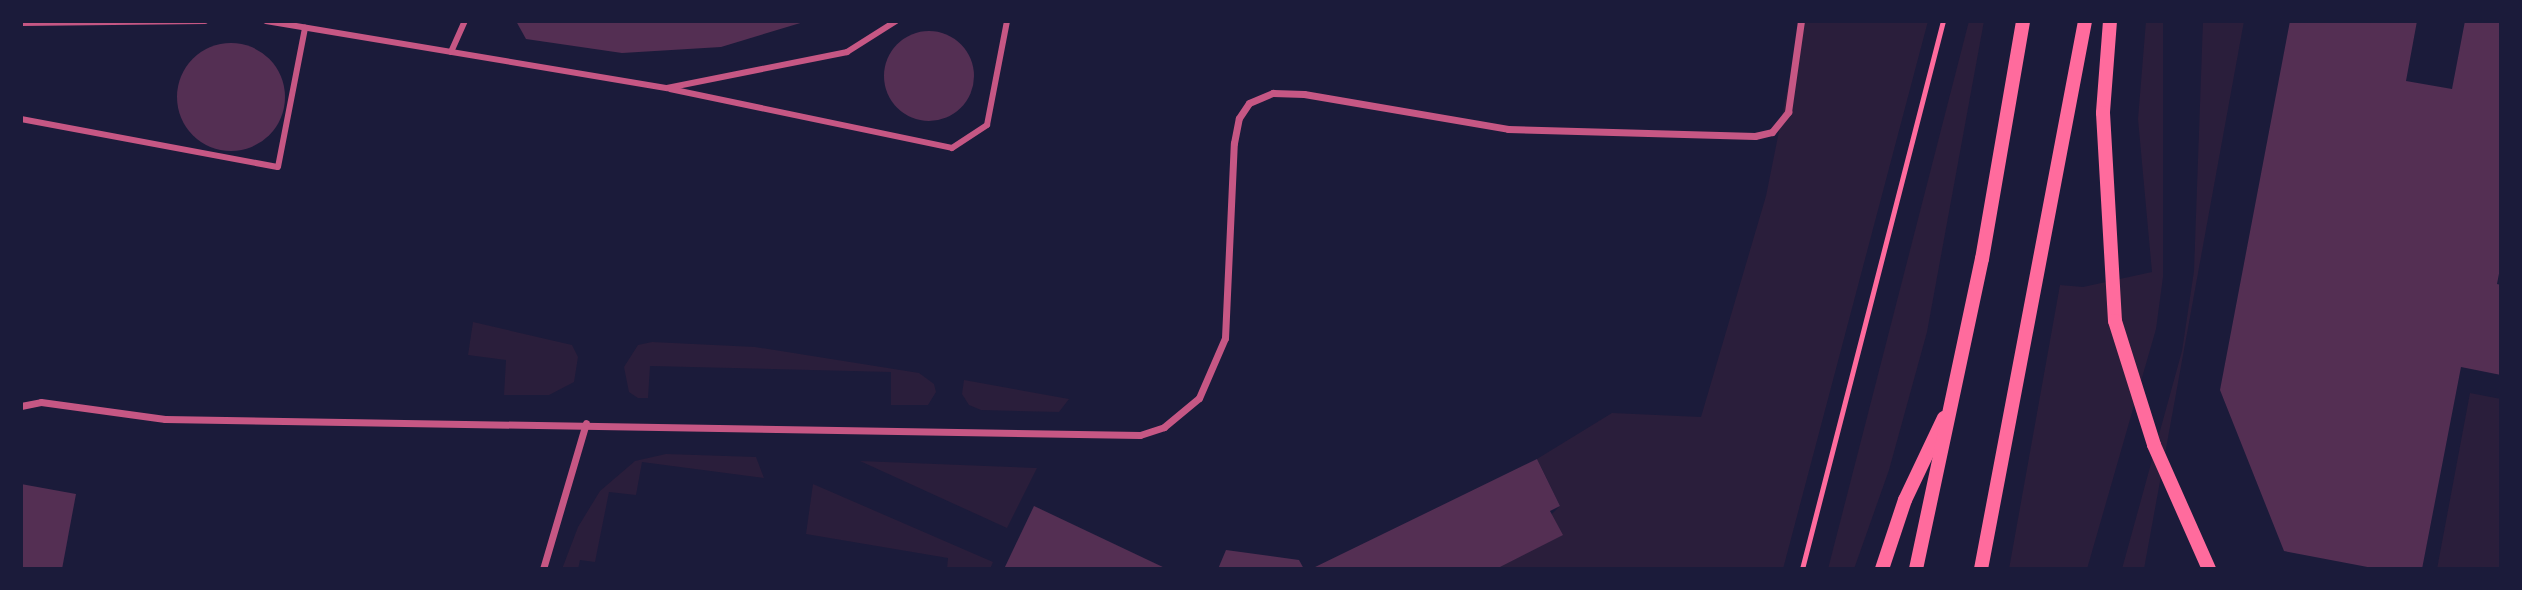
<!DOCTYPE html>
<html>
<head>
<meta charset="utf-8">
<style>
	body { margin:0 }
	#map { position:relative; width:2522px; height:590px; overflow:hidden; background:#1b1b3a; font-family:Figtree,sans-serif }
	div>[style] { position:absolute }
	.green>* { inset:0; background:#2a1e3b }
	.building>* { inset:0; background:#542f53 }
	.round { border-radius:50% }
	.path>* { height:4.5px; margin:-2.25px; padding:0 2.25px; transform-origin:2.25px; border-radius:2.25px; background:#ff6b9d }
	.pedestrian>* { height:6px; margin:-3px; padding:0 3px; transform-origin:3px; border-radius:3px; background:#c65784 }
	.minor>* { height:7px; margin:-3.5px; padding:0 3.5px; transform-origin:3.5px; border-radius:3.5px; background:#c65784 }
	.secondary>* { height:14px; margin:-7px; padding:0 7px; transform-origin:7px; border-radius:7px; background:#ff6b9d }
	span { translate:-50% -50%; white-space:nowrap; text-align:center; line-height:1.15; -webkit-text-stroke:5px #1b1b3a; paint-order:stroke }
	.frame { position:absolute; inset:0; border:23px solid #1b1b3a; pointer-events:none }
</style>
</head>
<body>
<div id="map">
	<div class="green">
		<div style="clip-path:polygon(1801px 21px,1928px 21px,1783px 569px,1496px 569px,1560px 506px,1537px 459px,1612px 413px,1701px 417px,1766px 196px)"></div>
		<div style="clip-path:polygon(1969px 21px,1984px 21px,1927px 332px,1889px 470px,1854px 569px,1828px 569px)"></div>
		<div style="clip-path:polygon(2146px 21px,2163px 21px,2163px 277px,2156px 329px,2087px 569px,2009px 569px,2060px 285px,2083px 287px,2152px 272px,2138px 119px)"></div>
		<div style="clip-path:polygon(2203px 21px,2244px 21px,2144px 569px,2122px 569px,2182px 351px,2194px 271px)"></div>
		<div style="clip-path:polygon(473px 322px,572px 345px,578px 357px,574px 382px,549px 395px,504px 395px,506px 360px,468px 355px)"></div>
		<div style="clip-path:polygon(652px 342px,755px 347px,919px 373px,934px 384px,936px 392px,928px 405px,891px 405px,891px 372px,650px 366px,648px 398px,638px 398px,629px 392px,624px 367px,638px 345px)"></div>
		<div style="clip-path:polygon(964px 380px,1069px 399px,1059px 412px,981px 410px,969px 405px,962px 394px)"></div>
		<div style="clip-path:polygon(2470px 393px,2501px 399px,2501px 569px,2437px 569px)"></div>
		<div style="clip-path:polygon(666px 454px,756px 457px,764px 478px,642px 462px,636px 495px,609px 492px,595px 562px,580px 560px,578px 569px,562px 569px,578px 527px,600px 491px,635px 461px)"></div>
		<div style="clip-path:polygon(860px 461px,1037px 468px,1007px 528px)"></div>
		<div style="clip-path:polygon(813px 484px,993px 562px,990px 569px,947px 569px,948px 558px,806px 534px)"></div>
	</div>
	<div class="building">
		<div style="clip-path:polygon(516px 21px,807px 21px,721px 47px,622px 53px,526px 39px)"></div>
		<div style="clip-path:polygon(2290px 21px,2417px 21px,2406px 81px,2452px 89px,2465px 21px,2501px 21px,2501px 263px,2497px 284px,2501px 285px,2501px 375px,2461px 367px,2422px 569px,2378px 569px,2284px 551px,2220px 390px)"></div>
		<div class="round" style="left:884px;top:31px;width:90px;height:90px"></div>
		<div class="round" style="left:177px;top:43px;width:108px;height:108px"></div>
		<div style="clip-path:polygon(1537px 459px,1560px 506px,1550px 511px,1563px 535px,1496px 569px,1311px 569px)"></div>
		<div style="clip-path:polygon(21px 484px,76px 494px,62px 569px,21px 569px)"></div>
		<div style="clip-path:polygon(1034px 506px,1167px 569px,1004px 569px)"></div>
		<div style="clip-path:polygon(1226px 550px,1299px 560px,1304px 569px,1218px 569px)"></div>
	</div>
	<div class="path">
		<div style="left:1802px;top:569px;width:566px;rotate:-75.57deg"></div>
	</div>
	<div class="pedestrian">
		<div style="left:266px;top:21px;width:407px;rotate:9.5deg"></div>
		<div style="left:667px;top:88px;width:184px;rotate:-11.3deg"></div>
		<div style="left:847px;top:52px;width:58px;rotate:-32.3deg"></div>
		<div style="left:21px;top:23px;width:184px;rotate:-0.6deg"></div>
		<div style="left:451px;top:52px;width:34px;rotate:-66deg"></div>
		<div style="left:670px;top:89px;width:288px;rotate:11.8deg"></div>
		<div style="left:952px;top:148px;width:42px;rotate:-33.3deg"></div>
		<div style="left:987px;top:125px;width:106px;rotate:-79.1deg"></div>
		<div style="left:21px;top:119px;width:261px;rotate:10.6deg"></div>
		<div style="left:278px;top:167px;width:142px;rotate:-79deg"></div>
	</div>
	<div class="minor">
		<div style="left:21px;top:406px;width:20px;rotate:-11deg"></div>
		<div style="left:41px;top:402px;width:125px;rotate:7.8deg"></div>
		<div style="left:165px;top:419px;width:975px;rotate:0.94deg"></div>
		<div style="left:1140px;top:435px;width:25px;rotate:-18deg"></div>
		<div style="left:1164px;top:427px;width:45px;rotate:-39.6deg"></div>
		<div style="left:1199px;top:398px;width:65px;rotate:-66.6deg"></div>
		<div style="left:1225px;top:338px;width:195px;rotate:-87.4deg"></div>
		<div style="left:1234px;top:143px;width:25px;rotate:-79deg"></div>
		<div style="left:1239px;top:118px;width:18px;rotate:-56deg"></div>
		<div style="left:1249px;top:103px;width:26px;rotate:-23deg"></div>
		<div style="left:1273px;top:93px;width:31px;rotate:2deg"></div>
		<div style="left:1304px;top:94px;width:207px;rotate:9.7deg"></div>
		<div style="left:1508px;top:129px;width:247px;rotate:1.6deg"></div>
		<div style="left:1755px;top:136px;width:17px;rotate:-13deg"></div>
		<div style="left:1772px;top:132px;width:26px;rotate:-51deg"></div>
		<div style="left:1788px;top:112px;width:92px;rotate:-81.9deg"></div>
		<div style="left:543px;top:569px;width:152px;rotate:-73.6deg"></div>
	</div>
	<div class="secondary">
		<div style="left:2110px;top:21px;width:92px;rotate:94.4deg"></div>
		<div style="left:2103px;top:113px;width:208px;rotate:86.7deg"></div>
		<div style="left:2115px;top:321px;width:130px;rotate:72.5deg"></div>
		<div style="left:2154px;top:445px;width:136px;rotate:66.1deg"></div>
		<div style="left:1882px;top:569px;width:73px;rotate:-71.6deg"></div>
		<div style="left:1905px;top:500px;width:91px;rotate:-64.6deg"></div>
		<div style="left:1916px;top:569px;width:317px;rotate:-78deg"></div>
		<div style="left:1982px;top:259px;width:242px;rotate:-80.2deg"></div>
		<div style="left:1981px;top:569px;width:558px;rotate:-79.25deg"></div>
	</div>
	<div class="frame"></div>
</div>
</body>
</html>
